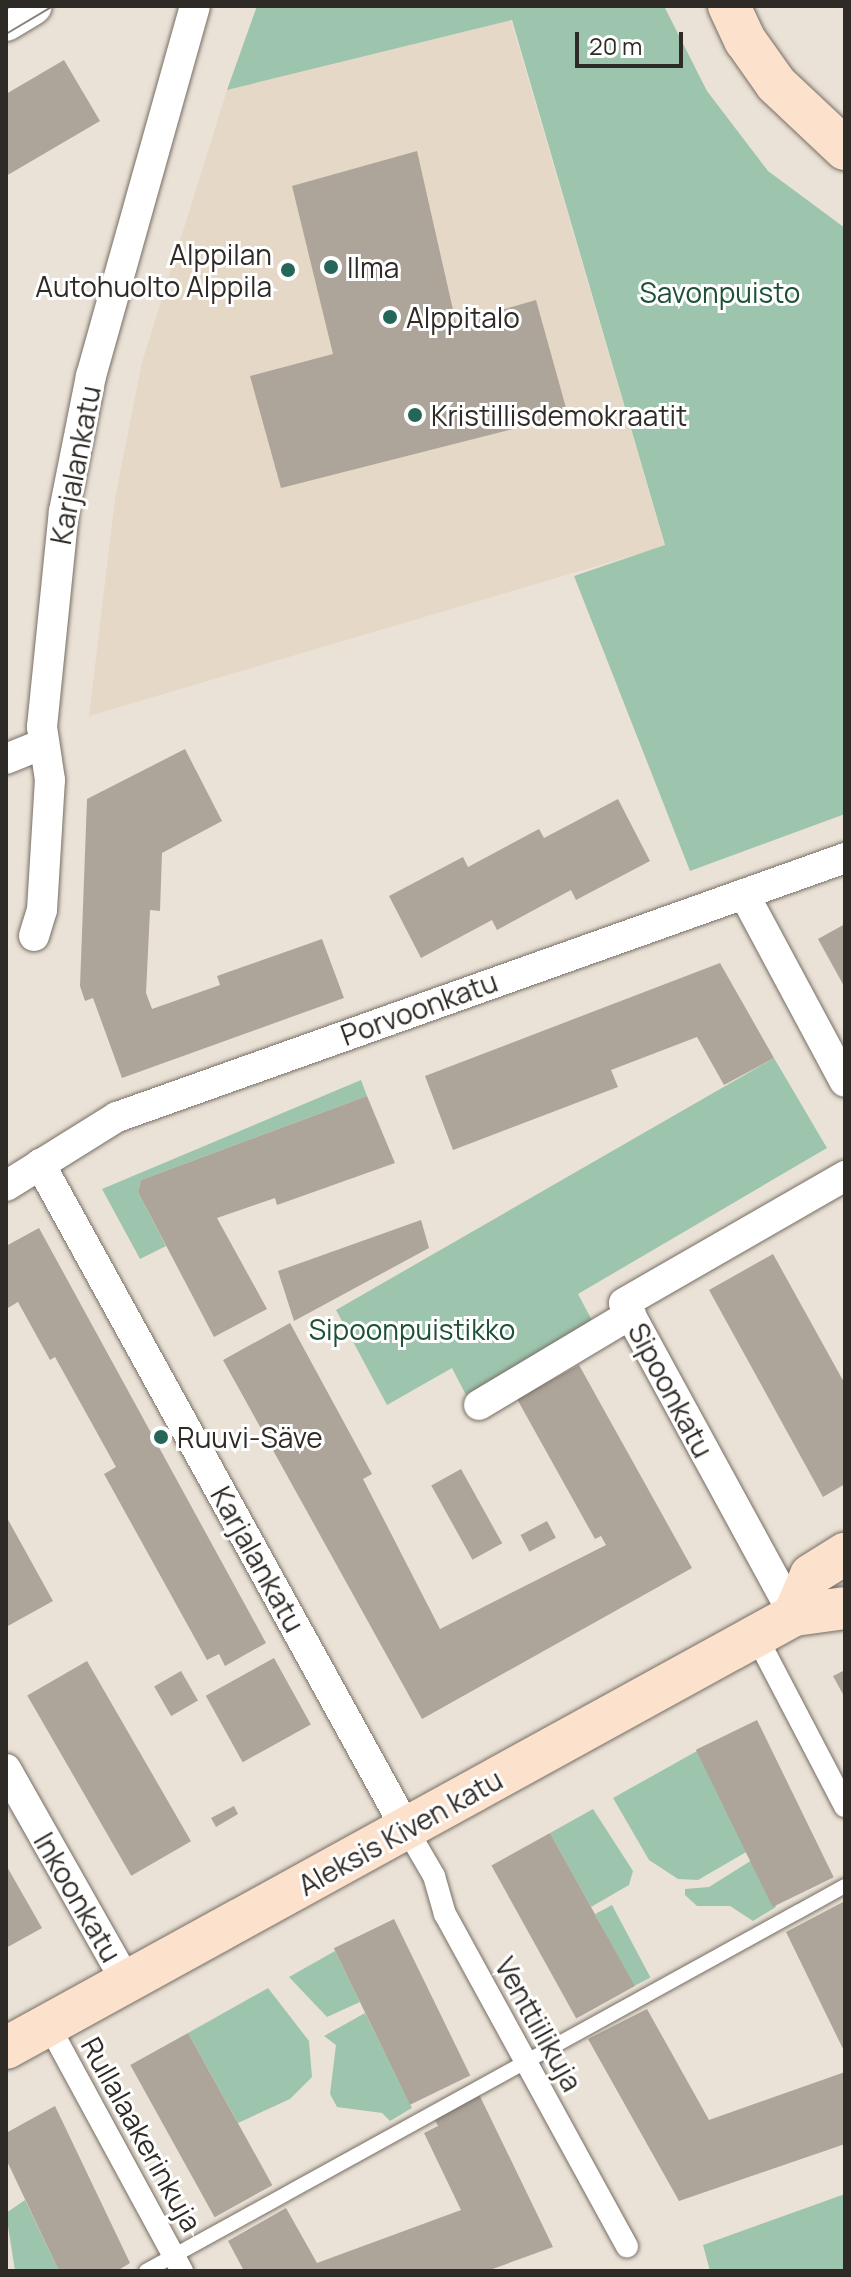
<!DOCTYPE html>
<html>
<head>
<meta charset="utf-8">
<style>
	body { margin:0 }
	#map { position:relative; width:851px; height:2277px; overflow:hidden; background:#ebe2d7; font-family:Manrope,sans-serif }
	div>[style] { position:absolute }
	.built>* { inset:0; background:#e6d8c6 }
	.green>* { inset:0; background:#9dc5ad; transform-origin:0 0 }
	.building>* { inset:0; background:#ada49a; transform-origin:0 0 }
	.roads { filter:drop-shadow(0 0 2px #766e64) drop-shadow(0 0 2px #766e64) }
	.service>* { height:14px; margin:-7px; padding:0 7px; transform-origin:7px; border-radius:7px; background:#fff }
	.pedestrian>* { height:22px; margin:-11px; padding:0 11px; transform-origin:11px; border-radius:11px; background:#fff }
	.minor>* { height:30px; margin:-15px; padding:0 15px; transform-origin:15px; border-radius:15px; background:#fff }
	.tertiary>* { height:38px; margin:-19px; padding:0 19px; transform-origin:19px; border-radius:19px; background:#fff }
	.secondary>* { height:42px; margin:-21px; padding:0 21px; transform-origin:21px; border-radius:21px; background:#fce1cc }
	.tram>* { height:2px; margin:-1px; padding:0 1px; transform-origin:1px; border-radius:1px; background:#89827b }
	.dots>* { width:22px; height:22px; translate:-50% -50%; box-sizing:border-box; border:4px solid #fff; border-radius:50% }
	span { translate:-50% -50%; white-space:nowrap; text-align:center; line-height:1.15; -webkit-text-stroke:6px #fff; paint-order:stroke }
	.poi-label { font-size:28px; color:#2e2a26 }
	.right { translate:-100% -50%; text-align:right }
	.left { translate:0 -50%; text-align:left }
	.park-label { font-size:28px; color:#1d5037 }
	.street-label { font-size:28px; color:#2e2a26 }
	.frame { position:absolute; inset:0; border:8px solid #2e2a26; pointer-events:none }
	.scale { position:absolute; left:575px; top:32px; width:108px; height:36px; box-sizing:border-box; border:4px solid #2e2a26; border-top:0; padding-left:10px; font-size:24px; line-height:28px; white-space:nowrap; color:#2e2a26; -webkit-text-stroke:6px #fff; paint-order:stroke }
</style>
</head>
<body>
<div id="map">
	<div class="built">
		<div style="clip-path:polygon(511px 20px,665px 546px,89px 716px,115px 498px,142px 362px,227px 90px)"></div>
	</div>
	<div class="green">
		<div style="clip-path:polygon(257px 6px,664px 6px,707px 91px,768px 171px,845px 228px,845px 814px,690px 871px,574px 576px,665px 545px,512px 20px,227px 90px)"></div>
		<div style="clip-path:polygon(774px 1058px,827px 1148px,578px 1294px,595px 1326px,467px 1397px,452px 1368px,387px 1405px,336px 1310px)"></div>
		<div style="clip-path:polygon(361px 1080px,367px 1096px,141px 1180px,138px 1192px,166px 1246px,140px 1259px,102px 1189px)"></div>
		<div style="clip-path:polygon(697px 1751px,748px 1851px,698px 1880px,678px 1879px,649px 1860px,613px 1798px)"></div>
		<div style="clip-path:polygon(593px 1809px,633px 1871px,629px 1885px,591px 1907px,550px 1833px)"></div>
		<div style="clip-path:polygon(752px 1860px,776px 1907px,753px 1921px,730px 1906px,697px 1906px,685px 1895px,685px 1889px,709px 1887px)"></div>
		<div style="left:612px;top:1905px;width:82px;height:19px;rotate:62deg"></div>
		<div style="clip-path:polygon(335px 1951px,360px 2002px,327px 2017px,289px 1977px)"></div>
		<div style="clip-path:polygon(268px 1988px,309px 2041px,312px 2077px,290px 2099px,238px 2123px,188px 2033px)"></div>
		<div style="clip-path:polygon(365px 2013px,412px 2108px,390px 2121px,382px 2113px,337px 2107px,330px 2094px,336px 2045px,324px 2036px)"></div>
		<div style="clip-path:polygon(845px 2194px,845px 2271px,710px 2271px,703px 2245px)"></div>
		<div style="clip-path:polygon(25px 2200px,59px 2271px,15px 2271px,6px 2213px)"></div>
	</div>
	<div class="building">
		<div style="clip-path:polygon(64px 60px,100px 121px,6px 176px,6px 94px)"></div>
		<div style="clip-path:polygon(417px 151px,456px 323px,536px 300px,568px 415px,281px 488px,250px 376px,333px 354px,292px 186px)"></div>
		<div style="clip-path:polygon(185px 749px,222px 821px,162px 853px,160px 911px,150px 910px,146px 993px,152px 1009px,220px 985px,217px 976px,322px 939px,344px 998px,122px 1078px,93px 998px,85px 1001px,80px 986px,87px 799px)"></div>
		<div style="clip-path:polygon(618px 799px,650px 861px,576px 900px,571px 890px,497px 930px,492px 920px,421px 958px,389px 896px,463px 857px,468px 867px,539px 829px,544px 838px)"></div>
		<div style="clip-path:polygon(845px 924px,845px 988px,818px 939px)"></div>
		<div style="clip-path:polygon(720px 963px,774px 1058px,724px 1085px,697px 1037px,611px 1070px,618px 1087px,453px 1150px,425px 1076px)"></div>
		<div style="clip-path:polygon(367px 1096px,395px 1163px,277px 1205px,275px 1198px,217px 1218px,267px 1309px,214px 1337px,138px 1192px,141px 1180px)"></div>
		<div style="clip-path:polygon(421px 1220px,429px 1248px,294px 1321px,278px 1271px)"></div>
		<div style="clip-path:polygon(39px 1228px,266px 1643px,225px 1666px,219px 1654px,207px 1660px,104px 1474px,116px 1467px,55px 1357px,50px 1360px,18px 1302px,6px 1309px,6px 1246px)"></div>
		<div style="clip-path:polygon(773px 1254px,845px 1384px,845px 1484px,823px 1497px,709px 1290px)"></div>
		<div style="clip-path:polygon(290px 1323px,372px 1474px,363px 1479px,440px 1629px,606px 1545px,601px 1536px,595px 1539px,517px 1399px,579px 1365px,692px 1568px,422px 1719px,223px 1360px)"></div>
		<div style="left:461px;top:1469px;width:85px;height:34px;rotate:61deg"></div>
		<div style="clip-path:polygon(6px 1516px,53px 1601px,6px 1627px)"></div>
		<div style="left:547px;top:1521px;width:19px;height:30px;rotate:62deg"></div>
		<div style="left:274px;top:1658px;width:76px;height:78px;rotate:61deg"></div>
		<div style="left:87px;top:1661px;width:208px;height:69px;rotate:60deg"></div>
		<div style="clip-path:polygon(845px 1670px,845px 1698px,833px 1676px)"></div>
		<div style="left:181px;top:1671px;width:34px;height:31px;rotate:60deg"></div>
		<div style="left:757px;top:1720px;width:175px;height:68px;rotate:64deg"></div>
		<div style="clip-path:polygon(234px 1806px,238px 1814px,216px 1827px,211px 1818px)"></div>
		<div style="left:550px;top:1833px;width:175px;height:67px;rotate:61deg"></div>
		<div style="clip-path:polygon(6px 1865px,42px 1928px,6px 1948px)"></div>
		<div style="clip-path:polygon(845px 1901px,845px 2053px,786px 1932px)"></div>
		<div style="left:394px;top:1919px;width:174px;height:67px;rotate:64deg"></div>
		<div style="clip-path:polygon(647px 2009px,709px 2120px,845px 2072px,845px 2144px,679px 2201px,588px 2039px)"></div>
		<div style="left:188px;top:2033px;width:174px;height:66px;rotate:61deg"></div>
		<div style="clip-path:polygon(476px 2088px,553px 2247px,487px 2271px,244px 2271px,228px 2241px,286px 2208px,317px 2263px,461px 2210px,424px 2133px,438px 2126px,432px 2114px)"></div>
		<div style="clip-path:polygon(55px 2106px,130px 2263px,117px 2271px,59px 2271px,6px 2159px,6px 2133px)"></div>
	</div>
	<div class="roads">
		<div class="service">
			<div style="left:146px;top:2271px;width:798px;rotate:-28.85deg"></div>
		</div>
		<div class="pedestrian">
			<div style="left:756px;top:1636px;width:192px;rotate:62.4deg"></div>
			<div style="left:406px;top:1828px;width:56px;rotate:59.7deg"></div>
			<div style="left:434px;top:1876px;width:40px;rotate:74deg"></div>
			<div style="left:445px;top:1914px;width:379px;rotate:61.3deg"></div>
			<div style="left:49px;top:2026px;width:279px;rotate:61.5deg"></div>
		</div>
		<div class="minor">
			<div style="left:6px;top:759px;width:40px;rotate:-22deg"></div>
			<div style="left:744px;top:894px;width:213px;rotate:61.8deg"></div>
			<div style="left:34px;top:936px;width:27px;rotate:-73deg"></div>
			<div style="left:42px;top:910px;width:130px;rotate:-86.5deg"></div>
			<div style="left:50px;top:780px;width:54px;rotate:-98.6deg"></div>
			<div style="left:42px;top:727px;width:217px;rotate:-84.2deg"></div>
			<div style="left:64px;top:511px;width:138px;rotate:-78.7deg"></div>
			<div style="left:91px;top:376px;width:384px;rotate:-74.3deg"></div>
			<div style="left:40px;top:1164px;width:758px;rotate:61.14deg"></div>
			<div style="left:6px;top:1186px;width:131px;rotate:-31.9deg"></div>
			<div style="left:117px;top:1117px;width:773px;rotate:-19.58deg"></div>
			<div style="left:479px;top:1405px;width:177px;rotate:-30.9deg"></div>
			<div style="left:794px;top:1615px;width:355px;rotate:-118.6deg"></div>
			<div style="left:624px;top:1303px;width:255px;rotate:-29.9deg"></div>
			<div style="left:6px;top:1769px;width:246px;rotate:60.5deg"></div>
		</div>
		<div class="tertiary">
			<div style="left:6px;top:22px;width:31px;rotate:-31deg"></div>
		</div>
		<div class="secondary">
			<div style="left:729px;top:6px;width:38px;rotate:65deg"></div>
			<div style="left:745px;top:40px;width:54px;rotate:54.8deg"></div>
			<div style="left:776px;top:84px;width:95px;rotate:43.3deg"></div>
			<div style="left:794px;top:1615px;width:43px;rotate:-67deg"></div>
			<div style="left:811px;top:1575px;width:40px;rotate:-32deg"></div>
			<div style="left:6px;top:2048px;width:899px;rotate:-28.79deg"></div>
			<div style="left:794px;top:1615px;width:51px;rotate:-7.8deg"></div>
		</div>
	</div>
	<div class="tram">
		<div style="left:6px;top:9px;width:6px;rotate:-31deg"></div>
		<div style="left:6px;top:34px;width:55px;rotate:-30.8deg"></div>
	</div>
	<div class="dots">
		<div style="left:331px;top:267px;background:#246758"></div>
		<div style="left:288px;top:270px;background:#246758"></div>
		<div style="left:390px;top:317px;background:#246758"></div>
		<div style="left:415px;top:415px;background:#246758"></div>
		<div style="left:161px;top:1437px;background:#246758"></div>
	</div>
	<div class="poi-label">
		<span class="right" style="left:272px;top:270px">Alppilan<br>Autohuolto Alppila</span>
		<span class="left" style="left:347px;top:267px">Ilma</span>
		<span class="left" style="left:406px;top:317px">Alppitalo</span>
		<span class="left" style="left:431px;top:415px">Kristillisdemokraatit</span>
		<span class="left" style="left:177px;top:1437px">Ruuvi-Säve</span>
	</div>
	<div class="park-label">
		<span style="left:720px;top:292px">Savonpuisto</span>
		<span style="left:412px;top:1329px">Sipoonpuistikko</span>
	</div>
	<div class="street-label">
		<span style="left:75px;top:465px;rotate:-79deg">Karjalankatu</span>
		<span style="left:419px;top:1008px;rotate:-20deg">Porvoonkatu</span>
		<span style="left:671px;top:1390px;rotate:62deg">Sipoonkatu</span>
		<span style="left:258px;top:1559px;rotate:61deg">Karjalankatu</span>
		<span style="left:400px;top:1832px;rotate:-29deg">Aleksis Kiven katu</span>
		<span style="left:78px;top:1897px;rotate:60deg">Inkoonkatu</span>
		<span style="left:539px;top:2024px;rotate:61deg">Venttiilikuja</span>
		<span style="left:142px;top:2134px;rotate:61deg">Rullalaakerinkuja</span>
	</div>
	<div class="frame"></div>
	<div class="scale">20 m</div>
</div>
</body>
</html>
